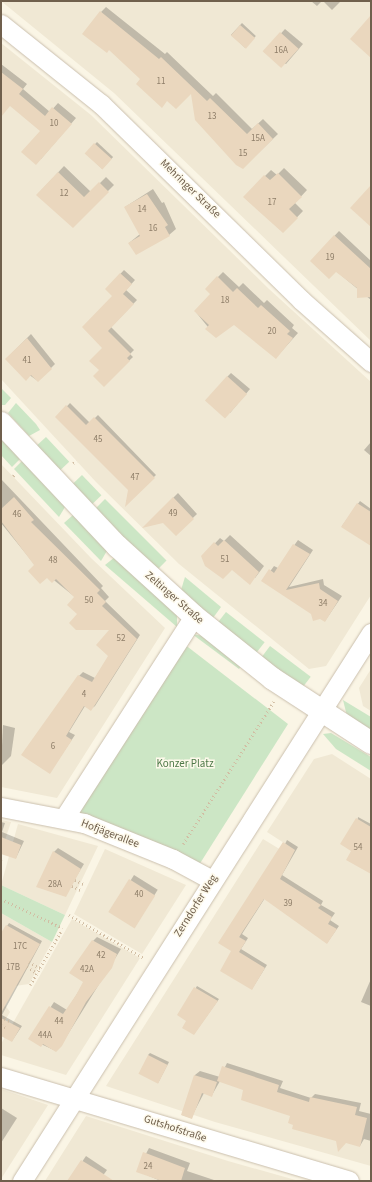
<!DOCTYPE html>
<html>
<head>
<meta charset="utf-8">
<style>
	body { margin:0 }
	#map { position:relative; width:372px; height:1182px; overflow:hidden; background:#faf5e5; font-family:"Source Sans 3",sans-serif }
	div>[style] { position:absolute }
	.residential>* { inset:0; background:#f0e8d4 }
	.green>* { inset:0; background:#cce6c5; transform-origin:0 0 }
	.shadow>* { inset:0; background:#0003; transform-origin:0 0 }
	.building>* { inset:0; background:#ead7be; transform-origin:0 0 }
	.path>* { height:2.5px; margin-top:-1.25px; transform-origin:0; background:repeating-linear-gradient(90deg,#d1bda3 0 1px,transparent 0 4px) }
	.roads { filter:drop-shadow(0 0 1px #cabfad) drop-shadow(0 0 1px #cabfad) }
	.minor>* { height:19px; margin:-9.5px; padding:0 9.5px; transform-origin:9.5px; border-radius:9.5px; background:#fff }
	.tertiary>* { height:22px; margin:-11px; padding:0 11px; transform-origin:11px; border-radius:11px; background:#fff }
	span { translate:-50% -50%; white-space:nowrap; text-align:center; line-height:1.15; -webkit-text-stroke:3px #fdf9eb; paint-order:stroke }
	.number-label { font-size:9px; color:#8e7e69 }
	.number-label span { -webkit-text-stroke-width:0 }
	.street-label { font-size:11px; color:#70604d }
	.park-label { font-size:11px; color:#4f7a49 }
	.frame { position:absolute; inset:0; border:2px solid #70604d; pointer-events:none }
</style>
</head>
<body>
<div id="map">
	<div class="residential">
		<div style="clip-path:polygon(1px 1px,371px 1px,371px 341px,114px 93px)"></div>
		<div style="clip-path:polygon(1px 43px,91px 115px,269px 289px,371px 382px,371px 595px,326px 666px,309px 669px,179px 564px,96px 482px,1px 379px)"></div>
		<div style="clip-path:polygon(1px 464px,91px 558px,165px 628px,57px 798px,1px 787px)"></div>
		<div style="clip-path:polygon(371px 669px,371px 711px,363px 706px,359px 688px)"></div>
		<div style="clip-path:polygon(332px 754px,371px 779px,371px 1166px,215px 1122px,106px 1086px,263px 839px,291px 856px,295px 850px,267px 832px,314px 759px)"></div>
		<div style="clip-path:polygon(1px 820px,11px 822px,1px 852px)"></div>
		<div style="clip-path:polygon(18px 824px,98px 846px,65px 915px,1px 885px)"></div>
		<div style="clip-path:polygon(105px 849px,186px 885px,142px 954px,74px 914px)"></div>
		<div style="clip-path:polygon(1px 913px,52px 942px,29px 984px,15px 986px,5px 1005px,10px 1012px,1px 1027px)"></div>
		<div style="clip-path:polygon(72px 919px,140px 958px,66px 1075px,1px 1055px,1px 1044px)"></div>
		<div style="clip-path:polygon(1px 1089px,48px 1105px,1px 1179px)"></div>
		<div style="clip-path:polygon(86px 1116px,228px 1161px,299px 1181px,45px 1181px)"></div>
	</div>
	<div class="green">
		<div style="clip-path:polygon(1px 388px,11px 398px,5px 405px,1px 405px)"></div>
		<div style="clip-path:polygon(16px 403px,36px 424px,40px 430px,29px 436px,8px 413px)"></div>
		<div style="clip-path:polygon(1px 436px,21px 458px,12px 467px,1px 455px)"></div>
		<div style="left:46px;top:437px;width:34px;height:13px;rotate:47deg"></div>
		<div style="clip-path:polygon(23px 460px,65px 507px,59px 517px,14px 469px)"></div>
		<div style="left:82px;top:475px;width:28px;height:13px;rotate:46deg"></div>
		<div style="left:105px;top:499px;width:87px;height:14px;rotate:45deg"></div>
		<div style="clip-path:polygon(73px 515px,108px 549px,101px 561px,64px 523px)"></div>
		<div style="clip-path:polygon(115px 557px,177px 615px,177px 627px,105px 565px)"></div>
		<div style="clip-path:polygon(185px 577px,221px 607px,213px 618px,181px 590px)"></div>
		<div style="left:226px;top:612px;width:49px;height:13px;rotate:38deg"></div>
		<div style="clip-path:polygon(192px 634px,203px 636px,241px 666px,239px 669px)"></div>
		<div style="clip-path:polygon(184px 644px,288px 724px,199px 865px,74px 815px)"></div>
		<div style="left:270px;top:646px;width:51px;height:14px;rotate:37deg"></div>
		<div style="clip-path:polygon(343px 700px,371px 717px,371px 733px,347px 716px)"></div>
		<div style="clip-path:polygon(331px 733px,371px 757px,371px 771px,336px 749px,323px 734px)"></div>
		<div style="clip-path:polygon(1px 885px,65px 915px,52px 942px,1px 913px)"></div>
	</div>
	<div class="shadow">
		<div style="clip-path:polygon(311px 1px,322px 1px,317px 6px)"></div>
		<div style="clip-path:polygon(323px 1px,341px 1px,332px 10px)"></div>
		<div style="clip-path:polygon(106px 7px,165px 54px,167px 52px,213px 96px,216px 93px,252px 129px,263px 119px,278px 134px,243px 168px,192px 92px,142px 79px,101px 12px)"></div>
		<div style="left:242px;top:23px;width:19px;height:16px;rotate:43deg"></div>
		<div style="clip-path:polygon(285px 29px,303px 44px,286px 64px,264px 52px)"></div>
		<div style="clip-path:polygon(1px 64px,27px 84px,23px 89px,50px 112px,58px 103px,76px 118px,41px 159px,41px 131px,10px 105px,1px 105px)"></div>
		<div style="left:97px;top:142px;width:22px;height:16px;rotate:43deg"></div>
		<div style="clip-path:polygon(64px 166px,91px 192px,106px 177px,114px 185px,73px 226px,37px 195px)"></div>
		<div style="clip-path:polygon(284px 168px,307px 190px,295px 203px,303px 211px,283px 232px,244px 197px,271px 170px,277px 175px)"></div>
		<div style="clip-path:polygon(153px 189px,162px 203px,164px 202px,176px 229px,169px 235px,129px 243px,140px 234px,125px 207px)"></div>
		<div style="clip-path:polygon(339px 231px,371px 261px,371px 300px,336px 271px,311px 261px)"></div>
		<div style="clip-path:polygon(124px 270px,135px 280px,126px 290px,137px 300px,111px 327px,134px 350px,130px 354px,133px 357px,104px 385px,100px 370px,113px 296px,106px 289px)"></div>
		<div style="clip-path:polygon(223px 272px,239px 287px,243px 283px,264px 303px,267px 300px,294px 325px,292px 328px,298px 333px,281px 352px,234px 323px,216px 337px,195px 311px,212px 294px,206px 289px)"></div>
		<div style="clip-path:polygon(31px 334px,55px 364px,38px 381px,6px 359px)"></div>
		<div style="clip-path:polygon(231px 373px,250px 389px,230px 413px,227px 377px)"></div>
		<div style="clip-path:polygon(70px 403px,90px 423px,98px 415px,156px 475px,126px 504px,129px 490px,57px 417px)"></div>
		<div style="clip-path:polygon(371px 442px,371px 456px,364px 450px)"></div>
		<div style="clip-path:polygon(1px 479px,103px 586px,101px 588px,109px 597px,105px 601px,140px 635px,95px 706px,91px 709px,85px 706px,69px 732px,75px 735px,50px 772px,79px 676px,83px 672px,95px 678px,109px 656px,111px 629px,78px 614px,75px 597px,35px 565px,1px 523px)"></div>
		<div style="clip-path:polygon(178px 493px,197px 514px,176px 534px,164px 522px,145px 526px)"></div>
		<div style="clip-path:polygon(360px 501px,371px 509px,371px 545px,342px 526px)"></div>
		<div style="clip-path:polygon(230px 535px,264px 566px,255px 578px,202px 557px,220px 538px,224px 541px)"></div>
		<div style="clip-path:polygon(298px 540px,313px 550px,289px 587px,323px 579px,324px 585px,342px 596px,325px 621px,263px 581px,274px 566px,278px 568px)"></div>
		<div style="clip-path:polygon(3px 725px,15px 728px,11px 756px,1px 766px)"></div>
		<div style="clip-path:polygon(358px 817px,371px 824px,371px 869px,353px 851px)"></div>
		<div style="clip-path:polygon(1px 822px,5px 823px,2px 832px,24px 841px,16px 858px,1px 853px)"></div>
		<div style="clip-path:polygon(287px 840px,298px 847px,282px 875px,323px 901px,321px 905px,335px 913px,330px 920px,339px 926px,327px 943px,265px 898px,242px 934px,248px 938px,241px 949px,267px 965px,252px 989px,232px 951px)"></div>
		<div style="clip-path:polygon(58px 848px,84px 864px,65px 895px,54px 852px)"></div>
		<div style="left:134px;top:875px;width:28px;height:44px;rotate:32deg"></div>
		<div style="clip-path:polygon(9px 923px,42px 941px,2px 1015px,22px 1026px,12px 1041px,1px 1035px,1px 935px)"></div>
		<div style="clip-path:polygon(97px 937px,121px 949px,60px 1047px,56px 1051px,30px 1039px,54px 1002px,67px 1010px,85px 981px,93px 941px)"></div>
		<div style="clip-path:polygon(371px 979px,371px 1006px,361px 1002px)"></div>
		<div style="clip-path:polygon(197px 986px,219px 999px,194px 1034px,187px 1021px,179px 1015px)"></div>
		<div style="clip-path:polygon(150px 1053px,169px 1062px,158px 1083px,148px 1055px)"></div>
		<div style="clip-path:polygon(227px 1063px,283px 1081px,280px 1088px,311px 1098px,315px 1094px,361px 1103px,359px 1111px,371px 1114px,371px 1141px,364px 1139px,360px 1146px,337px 1140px,245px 1090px,220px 1081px,212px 1095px,204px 1093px,191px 1118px,182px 1115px,195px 1075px,200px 1071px,220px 1077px)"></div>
		<div style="clip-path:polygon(1px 1108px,17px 1118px,1px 1143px)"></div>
		<div style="clip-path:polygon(149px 1148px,190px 1163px,187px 1171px,217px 1181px,161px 1181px,137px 1171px)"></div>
		<div style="clip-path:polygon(86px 1156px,107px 1170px,99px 1181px,69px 1181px)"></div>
	</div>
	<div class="building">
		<div style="clip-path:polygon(100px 11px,159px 59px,161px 57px,207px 101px,210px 98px,247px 134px,258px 123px,273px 139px,243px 169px,236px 165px,195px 120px,191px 94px,176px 109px,167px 101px,162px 108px,136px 84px,140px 79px,109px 50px,107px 53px,82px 34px)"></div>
		<div style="clip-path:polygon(371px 15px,371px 58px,350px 39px)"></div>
		<div style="left:240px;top:25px;width:20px;height:14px;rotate:41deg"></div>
		<div style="left:280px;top:32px;width:25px;height:26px;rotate:42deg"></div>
		<div style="clip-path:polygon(1px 72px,23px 89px,19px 94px,45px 116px,52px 107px,72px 124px,36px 165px,21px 152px,40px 131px,10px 106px,1px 117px)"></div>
		<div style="left:94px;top:143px;width:24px;height:14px;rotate:42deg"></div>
		<div style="clip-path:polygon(58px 172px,84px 197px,99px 182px,109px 192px,73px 228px,36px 195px)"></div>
		<div style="clip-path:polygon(278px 173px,302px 197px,289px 209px,298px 218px,283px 233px,243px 197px,264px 175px,270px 180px)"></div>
		<div style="clip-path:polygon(371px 185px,371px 227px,350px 208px)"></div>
		<div style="clip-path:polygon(147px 194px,168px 225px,165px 227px,170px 236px,136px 255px,128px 243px,140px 236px,124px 207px)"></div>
		<div style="clip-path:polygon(334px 235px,371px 269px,371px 297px,357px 298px,357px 288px,336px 272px,329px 279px,310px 261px)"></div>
		<div style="clip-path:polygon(120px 273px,132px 284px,123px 294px,134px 304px,108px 331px,131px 354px,127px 358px,130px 361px,104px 387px,93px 376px,99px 370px,89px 361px,102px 348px,82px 327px,112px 296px,105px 289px)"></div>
		<div style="clip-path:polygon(217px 276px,233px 292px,237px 288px,258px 308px,261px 305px,290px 331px,287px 334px,293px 338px,276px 359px,234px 325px,216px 338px,205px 329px,209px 325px,194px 311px,210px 294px,205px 289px)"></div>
		<div style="clip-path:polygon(27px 338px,52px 369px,38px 382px,31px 375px,26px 381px,5px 359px)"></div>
		<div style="left:227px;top:376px;width:27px;height:33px;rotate:42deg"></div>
		<div style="clip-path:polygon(66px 405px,86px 425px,94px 417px,155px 478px,125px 507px,128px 490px,55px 417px)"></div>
		<div style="clip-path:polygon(14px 497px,34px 520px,31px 522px,100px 590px,97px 593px,106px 602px,102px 606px,137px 639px,91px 711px,84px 706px,66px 736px,72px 740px,50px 774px,21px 755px,78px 675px,92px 682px,108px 656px,96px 645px,109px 630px,76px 630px,69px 623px,77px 614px,67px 605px,74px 597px,56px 579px,52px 583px,47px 578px,40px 584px,28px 571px,34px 565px,1px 521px,1px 509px)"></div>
		<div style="clip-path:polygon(173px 497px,194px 519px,176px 536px,163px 523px,142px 528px)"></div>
		<div style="clip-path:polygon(357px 503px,371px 512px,371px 546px,341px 527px)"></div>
		<div style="clip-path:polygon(224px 540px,259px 572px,250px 585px,232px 570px,223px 579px,205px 566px,201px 556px,214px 542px,218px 546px)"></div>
		<div style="clip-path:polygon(293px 544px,310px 554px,286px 590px,319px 583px,320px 589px,338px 601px,325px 622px,320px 619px,313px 621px,311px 614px,261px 581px,269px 569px,274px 573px)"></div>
		<div style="clip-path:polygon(356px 818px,371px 827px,371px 874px,346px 860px,351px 851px,340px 844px)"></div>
		<div style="clip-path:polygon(1px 837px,21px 845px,16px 859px,1px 854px)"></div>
		<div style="clip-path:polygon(283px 842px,295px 850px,280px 879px,321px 905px,318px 908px,332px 917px,328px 924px,337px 929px,327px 944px,264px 899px,239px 937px,246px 941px,239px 952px,265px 968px,252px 990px,220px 971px,231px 951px,218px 943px)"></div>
		<div style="clip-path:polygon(53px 851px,81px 869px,66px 897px,36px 887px)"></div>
		<div style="left:129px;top:879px;width:31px;height:39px;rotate:32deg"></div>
		<div style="clip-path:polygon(6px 925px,40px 944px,1px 1013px,1px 933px)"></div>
		<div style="clip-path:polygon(92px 940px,117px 954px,112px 968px,86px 1002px,62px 1046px,56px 1052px,43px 1044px,41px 1047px,28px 1039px,49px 1006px,63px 1014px,76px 995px,83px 982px,69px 973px)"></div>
		<div style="clip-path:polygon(194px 987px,218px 1001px,194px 1035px,182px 1028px,186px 1021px,177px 1015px)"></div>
		<div style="clip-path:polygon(1px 1018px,20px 1028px,12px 1042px,1px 1036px)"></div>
		<div style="left:148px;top:1055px;width:22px;height:21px;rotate:27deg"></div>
		<div style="clip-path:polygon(222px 1066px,279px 1085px,277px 1092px,309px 1102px,310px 1097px,357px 1107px,355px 1115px,367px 1118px,360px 1147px,346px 1143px,338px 1152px,336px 1141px,292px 1129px,293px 1125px,288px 1123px,290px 1116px,241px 1100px,243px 1090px,217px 1081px)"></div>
		<div style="clip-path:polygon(194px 1075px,217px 1082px,212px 1097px,202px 1093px,192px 1119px,181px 1115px)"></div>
		<div style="clip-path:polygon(143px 1152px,185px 1168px,181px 1181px,162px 1181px,136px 1172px)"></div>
		<div style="clip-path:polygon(81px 1160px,99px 1171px,114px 1181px,67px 1181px)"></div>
	</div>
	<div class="path">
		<div style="left:73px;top:463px;width:4px;rotate:-34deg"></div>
		<div style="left:13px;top:476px;width:3px;rotate:-45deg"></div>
		<div style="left:183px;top:844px;width:169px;rotate:-57.5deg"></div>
		<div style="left:1px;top:861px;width:1px;rotate:45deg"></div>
		<div style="left:75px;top:880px;width:10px;rotate:24deg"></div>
		<div style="left:72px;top:886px;width:10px;rotate:24deg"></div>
		<div style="left:1px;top:899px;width:68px;rotate:25.1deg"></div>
		<div style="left:69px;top:915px;width:86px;rotate:29.8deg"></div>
		<div style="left:29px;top:962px;width:13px;rotate:29deg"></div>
		<div style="left:27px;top:967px;width:12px;rotate:31deg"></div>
		<div style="left:30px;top:985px;width:62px;rotate:-60.1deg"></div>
		<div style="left:1px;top:1017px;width:10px;rotate:24deg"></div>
		<div style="left:1px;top:1025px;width:6px;rotate:31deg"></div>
	</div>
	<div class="roads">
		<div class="minor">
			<div style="left:1px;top:24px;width:128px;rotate:38.7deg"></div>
			<div style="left:101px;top:104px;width:280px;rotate:44.4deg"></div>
			<div style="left:301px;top:300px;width:94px;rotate:41.5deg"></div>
			<div style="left:1px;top:807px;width:85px;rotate:10.9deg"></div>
			<div style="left:84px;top:823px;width:96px;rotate:22deg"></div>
			<div style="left:173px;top:859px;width:44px;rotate:28.3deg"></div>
			<div style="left:64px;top:818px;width:240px;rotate:-57.2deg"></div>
			<div style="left:1px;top:1077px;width:363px;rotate:16.6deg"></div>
			<div style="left:22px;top:1181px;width:650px;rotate:-57.51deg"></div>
		</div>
		<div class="tertiary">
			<div style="left:1px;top:423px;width:169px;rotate:46.7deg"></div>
			<div style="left:117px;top:546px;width:104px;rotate:42.3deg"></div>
			<div style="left:194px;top:616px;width:101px;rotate:38.6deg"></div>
			<div style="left:273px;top:679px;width:117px;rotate:33.1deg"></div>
		</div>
	</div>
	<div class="number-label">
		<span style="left:281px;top:51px">16A</span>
		<span style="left:161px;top:82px">11</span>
		<span style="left:212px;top:117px">13</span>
		<span style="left:54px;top:124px">10</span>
		<span style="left:258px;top:139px">15A</span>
		<span style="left:243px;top:154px">15</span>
		<span style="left:64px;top:194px">12</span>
		<span style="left:272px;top:203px">17</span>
		<span style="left:142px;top:210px">14</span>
		<span style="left:153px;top:229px">16</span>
		<span style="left:330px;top:258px">19</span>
		<span style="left:225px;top:301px">18</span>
		<span style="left:272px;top:332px">20</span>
		<span style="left:27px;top:361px">41</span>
		<span style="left:98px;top:440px">45</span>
		<span style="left:135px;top:478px">47</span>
		<span style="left:173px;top:514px">49</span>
		<span style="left:17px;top:515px">46</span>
		<span style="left:225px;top:560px">51</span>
		<span style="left:53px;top:561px">48</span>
		<span style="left:89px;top:601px">50</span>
		<span style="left:323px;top:604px">34</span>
		<span style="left:121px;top:639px">52</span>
		<span style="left:84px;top:695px">4</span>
		<span style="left:53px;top:747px">6</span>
		<span style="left:358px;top:848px">54</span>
		<span style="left:55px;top:885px">28A</span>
		<span style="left:139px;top:895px">40</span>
		<span style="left:288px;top:904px">39</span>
		<span style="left:20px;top:947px">17C</span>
		<span style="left:101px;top:956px">42</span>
		<span style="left:13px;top:968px">17B</span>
		<span style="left:87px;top:970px">42A</span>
		<span style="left:59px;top:1022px">44</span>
		<span style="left:45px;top:1036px">44A</span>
		<span style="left:148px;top:1167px">24</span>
	</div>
	<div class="street-label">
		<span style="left:190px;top:189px;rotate:44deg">Mehringer Straße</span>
		<span style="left:174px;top:598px;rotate:41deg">Zeltinger Straße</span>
		<span style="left:110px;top:834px;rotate:21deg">Hofjägerallee</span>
		<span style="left:196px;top:906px;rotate:-58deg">Zerndorfer Weg</span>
		<span style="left:175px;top:1129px;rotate:18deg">Gutshofstraße</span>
	</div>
	<div class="park-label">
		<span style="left:185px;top:764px">Konzer Platz</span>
	</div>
	<div class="frame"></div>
</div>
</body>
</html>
